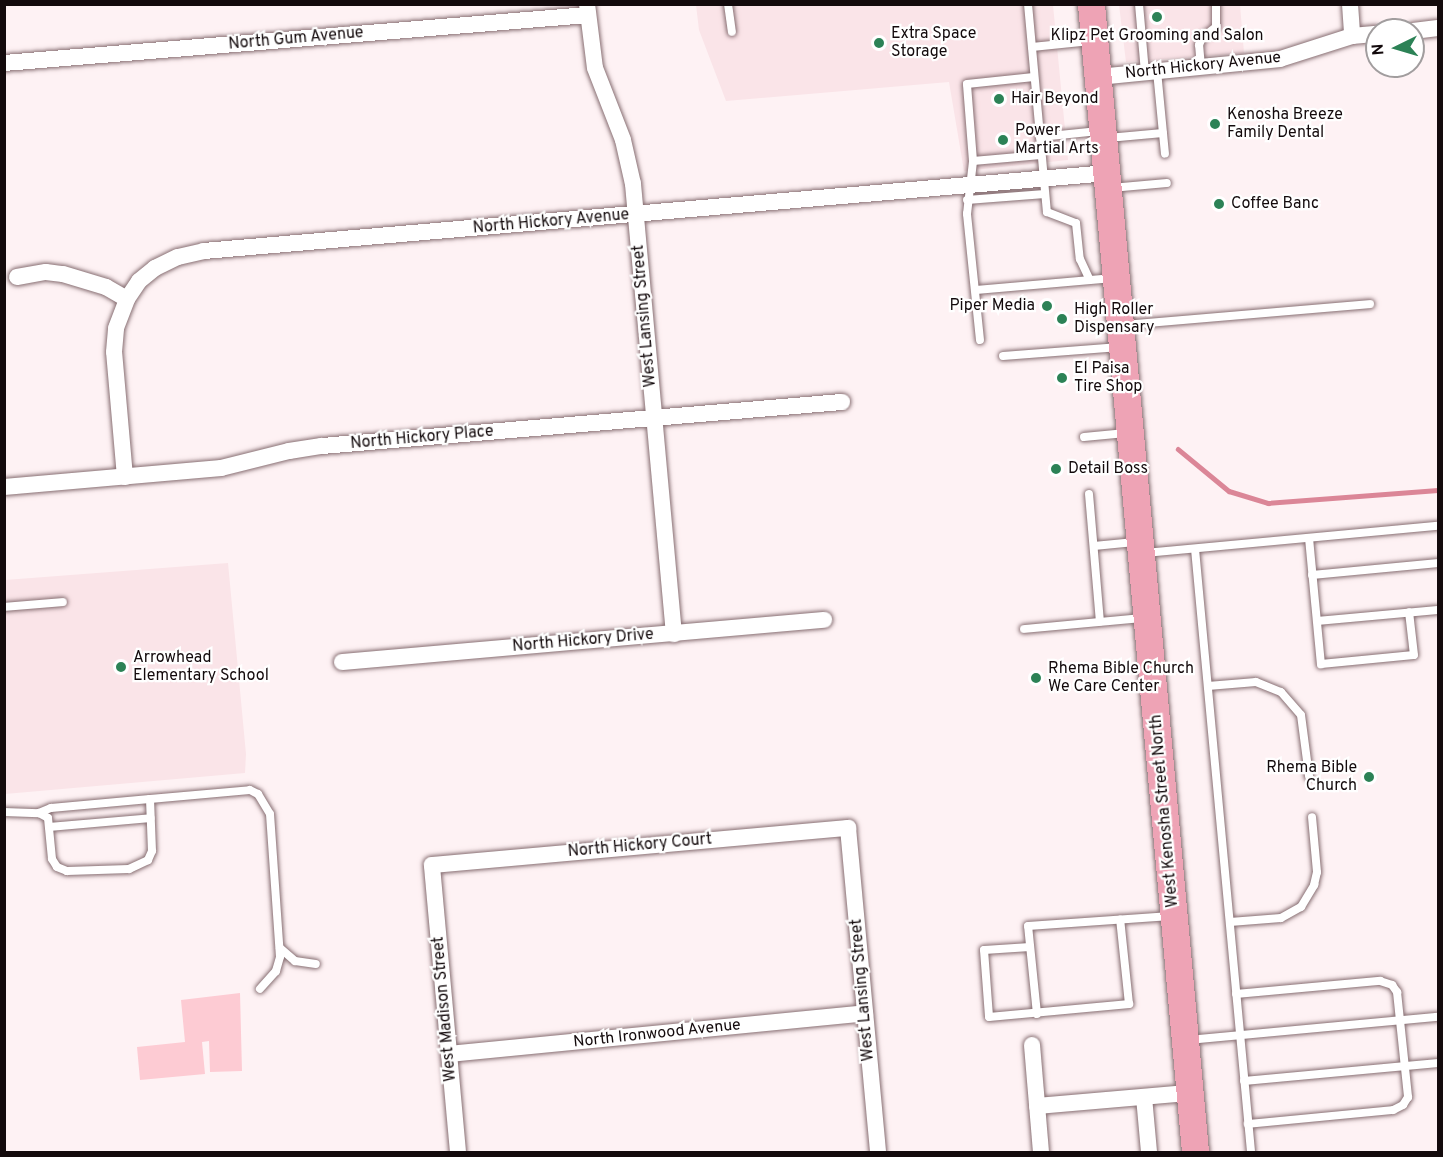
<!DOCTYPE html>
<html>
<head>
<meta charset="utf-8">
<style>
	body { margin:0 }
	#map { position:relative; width:1443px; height:1157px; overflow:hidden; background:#fef2f4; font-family:Overpass,sans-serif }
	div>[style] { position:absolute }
	.built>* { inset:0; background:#fae4e8 }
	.green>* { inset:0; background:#fdcbd3 }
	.stream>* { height:4.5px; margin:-2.25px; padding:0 2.25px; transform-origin:2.25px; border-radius:2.25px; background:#db8697 }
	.roads { filter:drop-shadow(0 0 2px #876e72) drop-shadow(0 0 2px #876e72) }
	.service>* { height:8px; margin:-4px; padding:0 4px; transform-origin:4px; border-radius:4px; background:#fff }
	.minor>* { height:16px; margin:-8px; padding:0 8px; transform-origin:8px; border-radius:8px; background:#fff }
	.primary>* { height:27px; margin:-13.5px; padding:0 13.5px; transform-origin:13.5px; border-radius:13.5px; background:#eea3b5 }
	.dots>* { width:16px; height:16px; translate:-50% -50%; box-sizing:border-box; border:3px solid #fff; border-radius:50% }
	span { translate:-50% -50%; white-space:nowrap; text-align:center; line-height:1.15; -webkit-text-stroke:4.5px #fff; paint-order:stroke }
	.poi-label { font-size:16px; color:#130a0c }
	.left { translate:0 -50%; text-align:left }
	.right { translate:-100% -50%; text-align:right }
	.street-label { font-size:16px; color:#130a0c }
	.frame { position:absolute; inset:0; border:6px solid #130a0c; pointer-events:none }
	.north { position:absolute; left:1365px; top:18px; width:60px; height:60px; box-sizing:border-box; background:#fff; border:2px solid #a19d9e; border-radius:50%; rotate:265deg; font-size:16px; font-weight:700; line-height:24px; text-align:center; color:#130a0c }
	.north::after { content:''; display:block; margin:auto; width:21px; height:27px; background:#2c8256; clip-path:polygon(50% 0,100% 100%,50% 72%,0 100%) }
</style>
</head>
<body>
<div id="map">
	<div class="built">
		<div style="clip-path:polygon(696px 5px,1053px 5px,1068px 160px,964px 171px,949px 82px,726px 101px,699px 30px)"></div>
		<div style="clip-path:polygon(1119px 5px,1240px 5px,1244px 53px,1126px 62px)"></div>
		<div style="clip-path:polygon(228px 563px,246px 754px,245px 773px,5px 794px,5px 580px)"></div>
	</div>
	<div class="green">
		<div style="clip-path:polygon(240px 993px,242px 1071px,210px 1072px,209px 1041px,202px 1042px,205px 1074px,140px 1080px,137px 1047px,185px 1042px,181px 1000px)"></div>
	</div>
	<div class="stream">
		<div style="left:1178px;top:449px;width:66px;rotate:39.5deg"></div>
		<div style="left:1229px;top:491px;width:41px;rotate:17.1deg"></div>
		<div style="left:1268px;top:503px;width:170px;rotate:-4.4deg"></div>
	</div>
	<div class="roads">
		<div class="service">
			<div style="left:728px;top:4px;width:28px;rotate:82deg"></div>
			<div style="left:1028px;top:4px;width:209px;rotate:84.8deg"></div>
			<div style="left:1047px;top:212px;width:31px;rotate:21deg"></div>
			<div style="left:1076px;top:223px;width:36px;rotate:84deg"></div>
			<div style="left:1080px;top:259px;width:23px;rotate:65deg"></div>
			<div style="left:1139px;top:4px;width:69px;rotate:85deg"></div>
			<div style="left:1032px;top:47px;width:59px;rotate:-5.8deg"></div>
			<div style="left:1201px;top:67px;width:22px;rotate:-95deg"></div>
			<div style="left:1199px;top:45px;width:8px;rotate:-67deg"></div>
			<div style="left:1202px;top:38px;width:18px;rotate:-38deg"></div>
			<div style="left:1216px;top:27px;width:23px;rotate:-90deg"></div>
			<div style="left:1157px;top:71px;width:83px;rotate:84.5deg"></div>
			<div style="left:1040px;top:137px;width:59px;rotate:-5.8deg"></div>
			<div style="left:1108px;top:138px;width:55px;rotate:-5.2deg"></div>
			<div style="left:973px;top:161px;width:68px;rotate:-5deg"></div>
			<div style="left:1111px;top:188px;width:56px;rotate:-5.1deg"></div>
			<div style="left:967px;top:200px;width:78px;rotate:-4.4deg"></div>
			<div style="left:976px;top:290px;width:138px;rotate:-5deg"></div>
			<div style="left:1125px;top:325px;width:246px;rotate:-4.9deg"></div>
			<div style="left:980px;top:340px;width:127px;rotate:-95.9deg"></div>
			<div style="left:967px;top:214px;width:53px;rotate:-83.5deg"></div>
			<div style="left:973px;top:161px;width:77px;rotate:-94.5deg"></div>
			<div style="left:967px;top:84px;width:67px;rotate:-6deg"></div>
			<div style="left:1003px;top:356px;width:117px;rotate:-4.4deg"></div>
			<div style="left:1084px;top:437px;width:42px;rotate:-5.4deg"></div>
			<div style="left:1089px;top:494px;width:128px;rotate:85.1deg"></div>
			<div style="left:1309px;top:538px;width:127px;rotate:84.6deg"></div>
			<div style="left:1321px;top:664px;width:93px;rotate:-5.5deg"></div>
			<div style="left:1414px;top:655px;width:43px;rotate:-96.6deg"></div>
			<div style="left:1094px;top:546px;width:41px;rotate:-5.6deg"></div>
			<div style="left:1195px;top:549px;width:606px;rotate:84.69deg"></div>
			<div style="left:1145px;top:553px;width:294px;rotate:-5.3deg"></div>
			<div style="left:1312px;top:575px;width:127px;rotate:-5.4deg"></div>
			<div style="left:4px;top:607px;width:59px;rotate:-4.8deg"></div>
			<div style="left:1317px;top:621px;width:121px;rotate:-5.2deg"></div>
			<div style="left:1024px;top:629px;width:120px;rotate:-5.3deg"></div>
			<div style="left:1208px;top:686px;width:48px;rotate:-4.8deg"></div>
			<div style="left:1256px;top:682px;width:27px;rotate:22deg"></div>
			<div style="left:1281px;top:692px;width:30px;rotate:49deg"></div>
			<div style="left:1301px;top:715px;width:62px;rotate:82.5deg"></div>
			<div style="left:4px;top:812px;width:35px;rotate:2deg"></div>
			<div style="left:39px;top:813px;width:10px;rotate:29deg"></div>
			<div style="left:48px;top:818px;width:41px;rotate:84.4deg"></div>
			<div style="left:52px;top:859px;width:9px;rotate:58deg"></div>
			<div style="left:57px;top:867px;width:11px;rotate:22deg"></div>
			<div style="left:67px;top:871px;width:62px;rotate:-1.8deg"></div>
			<div style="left:129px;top:869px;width:21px;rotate:-25deg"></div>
			<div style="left:148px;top:860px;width:10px;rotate:-66deg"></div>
			<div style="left:152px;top:851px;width:52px;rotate:-92.2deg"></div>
			<div style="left:150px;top:799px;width:100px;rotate:-5.1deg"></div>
			<div style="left:250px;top:790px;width:9px;rotate:27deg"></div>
			<div style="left:258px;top:794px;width:23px;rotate:59deg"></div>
			<div style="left:270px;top:814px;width:143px;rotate:86deg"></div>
			<div style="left:280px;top:957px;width:15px;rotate:106deg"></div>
			<div style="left:276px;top:971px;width:24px;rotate:132deg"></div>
			<div style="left:39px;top:813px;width:13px;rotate:-23deg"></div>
			<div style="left:51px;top:808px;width:99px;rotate:-5.2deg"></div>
			<div style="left:49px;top:827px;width:102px;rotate:-5deg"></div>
			<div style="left:1230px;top:922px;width:51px;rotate:-4.5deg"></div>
			<div style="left:1281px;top:918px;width:23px;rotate:-29deg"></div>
			<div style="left:1301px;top:907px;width:26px;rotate:-59deg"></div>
			<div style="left:1314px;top:885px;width:13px;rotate:-77deg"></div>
			<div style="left:1317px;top:872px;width:55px;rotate:-95.2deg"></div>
			<div style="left:1030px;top:947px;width:46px;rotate:176.3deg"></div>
			<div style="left:984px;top:950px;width:67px;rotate:85.7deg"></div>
			<div style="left:989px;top:1017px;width:141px;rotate:-5.3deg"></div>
			<div style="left:1129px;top:1004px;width:85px;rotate:-96deg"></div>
			<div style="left:280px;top:948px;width:20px;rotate:41deg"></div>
			<div style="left:295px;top:961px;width:21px;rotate:8deg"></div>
			<div style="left:1236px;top:994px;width:145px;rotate:-5.2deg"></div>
			<div style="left:1380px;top:981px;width:13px;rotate:18deg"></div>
			<div style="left:1392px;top:985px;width:9px;rotate:54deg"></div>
			<div style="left:1397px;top:992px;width:106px;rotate:84deg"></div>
			<div style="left:1408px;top:1097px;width:9px;rotate:122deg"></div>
			<div style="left:1403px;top:1105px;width:11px;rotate:153deg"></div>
			<div style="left:1393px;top:1110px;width:146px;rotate:174.5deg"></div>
			<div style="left:1037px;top:1014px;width:88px;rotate:-95.8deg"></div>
			<div style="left:1028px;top:926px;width:143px;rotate:-4deg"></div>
			<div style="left:1188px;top:1040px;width:251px;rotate:-5.3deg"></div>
			<div style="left:1244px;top:1081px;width:195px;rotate:-5.3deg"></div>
		</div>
		<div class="minor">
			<div style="left:587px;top:4px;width:64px;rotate:82.9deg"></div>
			<div style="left:595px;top:68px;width:77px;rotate:68.7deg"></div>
			<div style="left:623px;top:140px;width:45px;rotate:77.2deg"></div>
			<div style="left:633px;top:184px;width:452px;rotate:84.8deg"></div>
			<div style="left:1350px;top:4px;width:32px;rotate:86deg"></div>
			<div style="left:1413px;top:31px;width:25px;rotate:-7deg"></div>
			<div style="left:4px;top:63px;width:586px;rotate:-4.7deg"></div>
			<div style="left:1098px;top:77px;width:183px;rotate:-5.6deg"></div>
			<div style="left:1280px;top:59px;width:76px;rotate:-17.7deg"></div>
			<div style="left:1352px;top:36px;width:25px;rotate:-5deg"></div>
			<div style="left:17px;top:277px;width:29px;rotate:-10deg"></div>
			<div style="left:46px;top:272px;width:17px;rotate:7deg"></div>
			<div style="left:63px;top:274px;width:45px;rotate:16.8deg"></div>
			<div style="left:106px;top:287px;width:24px;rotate:30deg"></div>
			<div style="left:125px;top:477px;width:125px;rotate:-95deg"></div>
			<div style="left:114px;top:352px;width:24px;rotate:-85deg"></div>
			<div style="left:116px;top:328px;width:31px;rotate:-69deg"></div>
			<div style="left:127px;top:299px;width:22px;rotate:-56deg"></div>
			<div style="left:139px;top:281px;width:21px;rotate:-39deg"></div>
			<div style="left:155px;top:268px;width:25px;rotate:-26deg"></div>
			<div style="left:178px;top:257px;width:27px;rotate:-13deg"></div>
			<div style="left:204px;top:251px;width:907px;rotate:-4.93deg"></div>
			<div style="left:4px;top:487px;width:218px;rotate:-5deg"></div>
			<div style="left:221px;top:468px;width:70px;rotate:-14deg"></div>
			<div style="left:289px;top:451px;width:33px;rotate:-9deg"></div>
			<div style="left:322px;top:446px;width:522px;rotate:-4.84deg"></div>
			<div style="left:342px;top:662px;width:484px;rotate:-5deg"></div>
			<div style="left:1032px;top:1045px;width:107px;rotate:85.2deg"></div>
			<div style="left:449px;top:1054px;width:418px;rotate:-5.6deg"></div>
			<div style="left:1144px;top:1097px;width:55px;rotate:84.8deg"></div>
			<div style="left:1037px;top:1106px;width:154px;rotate:-4.9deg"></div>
			<div style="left:458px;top:1152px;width:288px;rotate:-95.2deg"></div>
			<div style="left:432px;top:865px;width:418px;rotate:-5.1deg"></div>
			<div style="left:848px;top:828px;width:325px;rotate:84.7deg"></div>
		</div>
		<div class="primary">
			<div style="left:1091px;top:4px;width:1153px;rotate:84.82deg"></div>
		</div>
	</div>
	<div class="dots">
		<div style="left:1157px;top:17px;background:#2c8256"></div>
		<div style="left:879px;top:43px;background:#2c8256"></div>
		<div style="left:999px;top:99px;background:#2c8256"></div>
		<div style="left:1215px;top:124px;background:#2c8256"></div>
		<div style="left:1003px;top:140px;background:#2c8256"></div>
		<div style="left:1219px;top:204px;background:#2c8256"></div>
		<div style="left:1047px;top:306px;background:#2c8256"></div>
		<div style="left:1062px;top:319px;background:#2c8256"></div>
		<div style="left:1062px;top:378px;background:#2c8256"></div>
		<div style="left:1056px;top:469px;background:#2c8256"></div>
		<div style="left:121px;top:667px;background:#2c8256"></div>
		<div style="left:1036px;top:678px;background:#2c8256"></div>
		<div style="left:1369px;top:777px;background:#2c8256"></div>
	</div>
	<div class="poi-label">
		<span class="left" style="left:891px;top:43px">Extra Space<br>Storage</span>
		<span style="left:1157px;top:36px">Klipz Pet Grooming and Salon</span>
		<span class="left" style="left:1011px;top:99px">Hair Beyond</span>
		<span class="left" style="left:1227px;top:124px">Kenosha Breeze<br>Family Dental</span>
		<span class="left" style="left:1015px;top:140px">Power<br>Martial Arts</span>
		<span class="left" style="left:1231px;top:204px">Coffee Banc</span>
		<span class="right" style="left:1035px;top:306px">Piper Media</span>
		<span class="left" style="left:1074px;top:319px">High Roller<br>Dispensary</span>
		<span class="left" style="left:1074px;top:378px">El Paisa<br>Tire Shop</span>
		<span class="left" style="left:1068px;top:469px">Detail Boss</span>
		<span class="left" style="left:133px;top:667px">Arrowhead<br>Elementary School</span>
		<span class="left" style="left:1048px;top:678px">Rhema Bible Church<br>We Care Center</span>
		<span class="right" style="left:1357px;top:777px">Rhema Bible<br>Church</span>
	</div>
	<div class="street-label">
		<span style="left:296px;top:39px;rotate:-5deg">North Gum Avenue</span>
		<span style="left:1203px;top:66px;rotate:-6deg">North Hickory Avenue</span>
		<span style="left:551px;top:222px;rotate:-5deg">North Hickory Avenue</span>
		<span style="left:645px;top:316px;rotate:-95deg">West Lansing Street</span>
		<span style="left:422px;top:438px;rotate:-5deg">North Hickory Place</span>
		<span style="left:583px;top:641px;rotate:-5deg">North Hickory Drive</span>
		<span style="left:1165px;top:811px;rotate:-95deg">West Kenosha Street North</span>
		<span style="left:640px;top:846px;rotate:-5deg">North Hickory Court</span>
		<span style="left:863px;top:990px;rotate:-95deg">West Lansing Street</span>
		<span style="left:445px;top:1009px;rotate:-95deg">West Madison Street</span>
		<span style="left:657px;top:1034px;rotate:-6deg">North Ironwood Avenue</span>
	</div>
	<div class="frame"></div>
	<div class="north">N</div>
</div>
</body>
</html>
